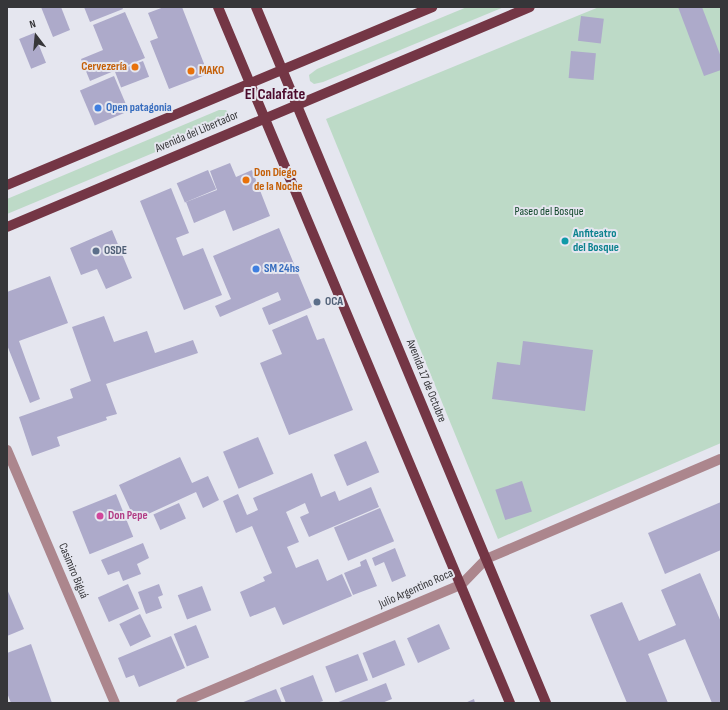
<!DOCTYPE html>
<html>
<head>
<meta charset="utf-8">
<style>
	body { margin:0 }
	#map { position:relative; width:728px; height:710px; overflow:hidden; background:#e5e6ef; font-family:"Sofia Sans Condensed",sans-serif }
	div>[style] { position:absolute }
	.green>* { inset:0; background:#bddac7 }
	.building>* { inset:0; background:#adaaca; transform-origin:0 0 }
	.minor>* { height:10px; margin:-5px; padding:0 5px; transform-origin:5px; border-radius:5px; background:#ac868d }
	.major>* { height:10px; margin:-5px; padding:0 5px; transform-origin:5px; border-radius:5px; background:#743645 }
	.dots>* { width:11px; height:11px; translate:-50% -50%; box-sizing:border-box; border:2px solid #e5e6ef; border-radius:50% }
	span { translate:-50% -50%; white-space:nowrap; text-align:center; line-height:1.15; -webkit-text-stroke:4px #e5e6ef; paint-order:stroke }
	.food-label { font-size:12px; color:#c56008; font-weight:700 }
	.right { translate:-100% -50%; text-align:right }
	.left { translate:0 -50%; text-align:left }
	.shop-label { font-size:12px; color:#366cbe; font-weight:700 }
	.street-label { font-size:12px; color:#363639 }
	.park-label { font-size:12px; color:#104629 }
	.culture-label { font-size:12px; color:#0d838f; font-weight:700 }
	.service-label { font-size:12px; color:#4e5e75; font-weight:700 }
	.hotel-label { font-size:12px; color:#b23c85; font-weight:700 }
	.district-label { font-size:16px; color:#4c0b2c; font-weight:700 }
	.frame { position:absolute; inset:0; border:8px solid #363639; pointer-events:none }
	.north { position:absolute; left:16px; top:16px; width:40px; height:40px; -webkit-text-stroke:3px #e5e6ef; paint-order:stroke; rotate:344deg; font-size:11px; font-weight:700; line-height:16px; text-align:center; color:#363639 }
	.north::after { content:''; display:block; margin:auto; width:14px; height:18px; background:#363639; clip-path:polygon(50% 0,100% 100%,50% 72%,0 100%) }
</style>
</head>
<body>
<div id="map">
	<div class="green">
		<div style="clip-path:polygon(467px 7px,504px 7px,323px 82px,314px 84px,310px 81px,309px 75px,317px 69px)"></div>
		<div style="clip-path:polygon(599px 7px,721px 7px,721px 443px,498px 539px,326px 119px)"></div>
		<div style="clip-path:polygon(219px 110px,226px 110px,230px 115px,230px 118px,225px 123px,7px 214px,7px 199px)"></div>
	</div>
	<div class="building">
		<div style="clip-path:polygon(41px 7px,61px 7px,70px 30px,53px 37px)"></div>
		<div style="clip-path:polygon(84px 7px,122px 7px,123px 9px,90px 22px)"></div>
		<div style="clip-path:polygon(164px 7px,182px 7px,208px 74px,169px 89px,150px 41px,158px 38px,148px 13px)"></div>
		<div style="clip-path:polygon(678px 7px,702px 7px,721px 57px,721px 70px,704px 76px)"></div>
		<div style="clip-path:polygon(125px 12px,145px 58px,90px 81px,81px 59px,103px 50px,93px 25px)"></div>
		<div style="left:581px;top:16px;width:23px;height:25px;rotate:7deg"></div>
		<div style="left:34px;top:33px;width:32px;height:16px;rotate:68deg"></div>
		<div style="left:571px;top:51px;width:25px;height:27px;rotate:5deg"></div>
		<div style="left:143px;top:61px;width:17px;height:30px;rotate:69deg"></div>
		<div style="left:114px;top:76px;width:38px;height:37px;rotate:67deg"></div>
		<div style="clip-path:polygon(230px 163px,236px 177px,252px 170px,270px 216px,233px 231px,225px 210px,194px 223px,186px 202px,217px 190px,210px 171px)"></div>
		<div style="left:208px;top:170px;width:21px;height:34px;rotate:67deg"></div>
		<div style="clip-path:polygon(171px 188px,189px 233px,176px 238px,183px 256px,203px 248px,222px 295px,184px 310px,140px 201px)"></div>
		<div style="clip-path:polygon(279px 228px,312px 307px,269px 325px,262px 308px,281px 300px,278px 292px,220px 317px,215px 306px,231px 299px,213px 256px)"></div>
		<div style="clip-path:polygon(112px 230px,132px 278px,106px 289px,97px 269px,81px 275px,70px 248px)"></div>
		<div style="clip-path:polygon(50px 276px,68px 323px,19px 341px,40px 399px,30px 403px,7px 345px,7px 292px)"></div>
		<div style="clip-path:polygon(307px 315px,317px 340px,324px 338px,353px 410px,289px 435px,260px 363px,282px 354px,272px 330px)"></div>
		<div style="clip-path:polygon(104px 316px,114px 342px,147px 331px,155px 353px,193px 340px,198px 353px,106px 384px,117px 414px,106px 417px,107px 420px,57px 437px,60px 446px,32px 456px,19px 417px,73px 398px,70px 389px,91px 381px,72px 327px)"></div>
		<div style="clip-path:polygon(523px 341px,593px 350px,585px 411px,492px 399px,497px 362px,520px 365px)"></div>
		<div style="left:258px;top:437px;width:40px;height:38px;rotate:67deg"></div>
		<div style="left:366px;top:441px;width:34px;height:35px;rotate:67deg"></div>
		<div style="clip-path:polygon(180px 457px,192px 483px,208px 476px,219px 500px,203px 508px,196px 492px,135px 520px,119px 485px)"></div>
		<div style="clip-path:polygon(312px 473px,321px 497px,335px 491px,339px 501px,371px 487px,379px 507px,309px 537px,300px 517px,309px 513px,305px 503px,286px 512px,299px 542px,287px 547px,296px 568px,318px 559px,327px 581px,342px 574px,352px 596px,283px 625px,275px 607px,250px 617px,240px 592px,265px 581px,263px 577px,272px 573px,252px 526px,236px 533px,223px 501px,238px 494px,247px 515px,258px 510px,253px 498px)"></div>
		<div style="left:522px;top:481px;width:32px;height:28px;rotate:72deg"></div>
		<div style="left:116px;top:494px;width:46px;height:47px;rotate:68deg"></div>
		<div style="clip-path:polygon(721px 502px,721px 550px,665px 574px,648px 533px)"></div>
		<div style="left:179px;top:503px;width:17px;height:28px;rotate:66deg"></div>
		<div style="left:380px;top:508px;width:36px;height:50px;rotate:67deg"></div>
		<div style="clip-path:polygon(143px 543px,149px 558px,137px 564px,141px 574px,123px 581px,119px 571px,108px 575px,101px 560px)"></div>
		<div style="clip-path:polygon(395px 548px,406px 576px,392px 582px,384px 562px,375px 566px,372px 558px)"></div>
		<div style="clip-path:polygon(366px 559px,377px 586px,353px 595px,344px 573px,361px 566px,360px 562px)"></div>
		<div style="clip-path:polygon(700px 573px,721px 622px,721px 703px,712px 703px,685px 639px,648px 654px,668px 703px,627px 703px,590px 615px,622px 602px,639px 641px,676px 625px,661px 590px)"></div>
		<div style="left:128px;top:584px;width:27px;height:33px;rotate:66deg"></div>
		<div style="clip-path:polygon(159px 584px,163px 595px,158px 597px,162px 608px,146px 614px,138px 592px)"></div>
		<div style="left:202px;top:586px;width:26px;height:26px;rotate:69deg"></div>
		<div style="clip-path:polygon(7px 589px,24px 629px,7px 636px)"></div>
		<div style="left:140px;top:614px;width:25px;height:23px;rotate:64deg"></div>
		<div style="left:439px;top:624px;width:27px;height:35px;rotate:66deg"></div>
		<div style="left:196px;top:625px;width:35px;height:24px;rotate:68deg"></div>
		<div style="clip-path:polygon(171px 636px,185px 668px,139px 687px,134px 675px,126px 678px,118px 658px)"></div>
		<div style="left:395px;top:640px;width:27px;height:35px;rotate:68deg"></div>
		<div style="clip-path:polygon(31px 644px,52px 703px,11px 703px,7px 693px,7px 653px)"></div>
		<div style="left:358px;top:654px;width:28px;height:35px;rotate:69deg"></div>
		<div style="clip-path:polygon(313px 675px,323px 701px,317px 703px,286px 703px,280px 688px)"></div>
		<div style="clip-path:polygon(386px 683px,392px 699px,382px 703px,336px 703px)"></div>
		<div style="clip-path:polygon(276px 689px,282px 703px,241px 703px)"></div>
		<div style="clip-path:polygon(474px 699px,475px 703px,465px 703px)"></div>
	</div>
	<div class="minor">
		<div style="left:7px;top:450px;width:275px;rotate:66.9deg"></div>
		<div style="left:181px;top:703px;width:304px;rotate:-22.9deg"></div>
		<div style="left:461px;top:585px;width:36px;rotate:-46deg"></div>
		<div style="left:486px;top:559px;width:255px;rotate:-23.1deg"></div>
	</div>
	<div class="major">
		<div style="left:218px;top:7px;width:755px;rotate:67.24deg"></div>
		<div style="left:256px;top:7px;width:754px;rotate:67.38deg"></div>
		<div style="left:7px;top:185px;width:461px;rotate:-22.7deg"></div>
		<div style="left:7px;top:227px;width:567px;rotate:-22.81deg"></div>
	</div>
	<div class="dots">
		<div style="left:135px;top:67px;background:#e8710a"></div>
		<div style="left:191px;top:71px;background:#e8710a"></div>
		<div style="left:98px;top:108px;background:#3f7fe0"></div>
		<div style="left:246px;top:180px;background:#e8710a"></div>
		<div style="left:565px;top:241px;background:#0f9aa8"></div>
		<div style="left:96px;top:251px;background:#5c6f8a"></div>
		<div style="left:256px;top:269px;background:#3f7fe0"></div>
		<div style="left:317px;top:302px;background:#5c6f8a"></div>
		<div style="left:100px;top:516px;background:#d1479c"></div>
	</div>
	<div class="food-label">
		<span class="right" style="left:127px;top:67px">Cervezería</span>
		<span class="left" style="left:199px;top:71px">MAKO</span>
		<span class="left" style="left:254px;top:180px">Don Diego<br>de la Noche</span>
	</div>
	<div class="shop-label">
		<span class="left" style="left:106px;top:108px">Open patagonia</span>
		<span class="left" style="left:264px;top:269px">SM 24hs</span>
	</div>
	<div class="street-label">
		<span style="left:197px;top:132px;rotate:-23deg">Avenida del Libertador</span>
		<span style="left:426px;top:381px;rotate:68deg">Avenida 17 de Octubre</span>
		<span style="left:73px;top:571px;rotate:67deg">Casimiro Biguá</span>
		<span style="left:416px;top:589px;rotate:-24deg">Julio Argentino Roca</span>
	</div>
	<div class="park-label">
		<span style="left:549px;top:212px">Paseo del Bosque</span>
	</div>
	<div class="culture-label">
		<span class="left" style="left:573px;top:241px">Anfiteatro<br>del Bosque</span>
	</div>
	<div class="service-label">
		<span class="left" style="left:104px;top:251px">OSDE</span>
		<span class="left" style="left:325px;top:302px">OCA</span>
	</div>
	<div class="hotel-label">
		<span class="left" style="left:108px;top:516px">Don Pepe</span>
	</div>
	<div class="district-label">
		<span style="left:275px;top:95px">El Calafate</span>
	</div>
	<div class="frame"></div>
	<div class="north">N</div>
</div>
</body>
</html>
